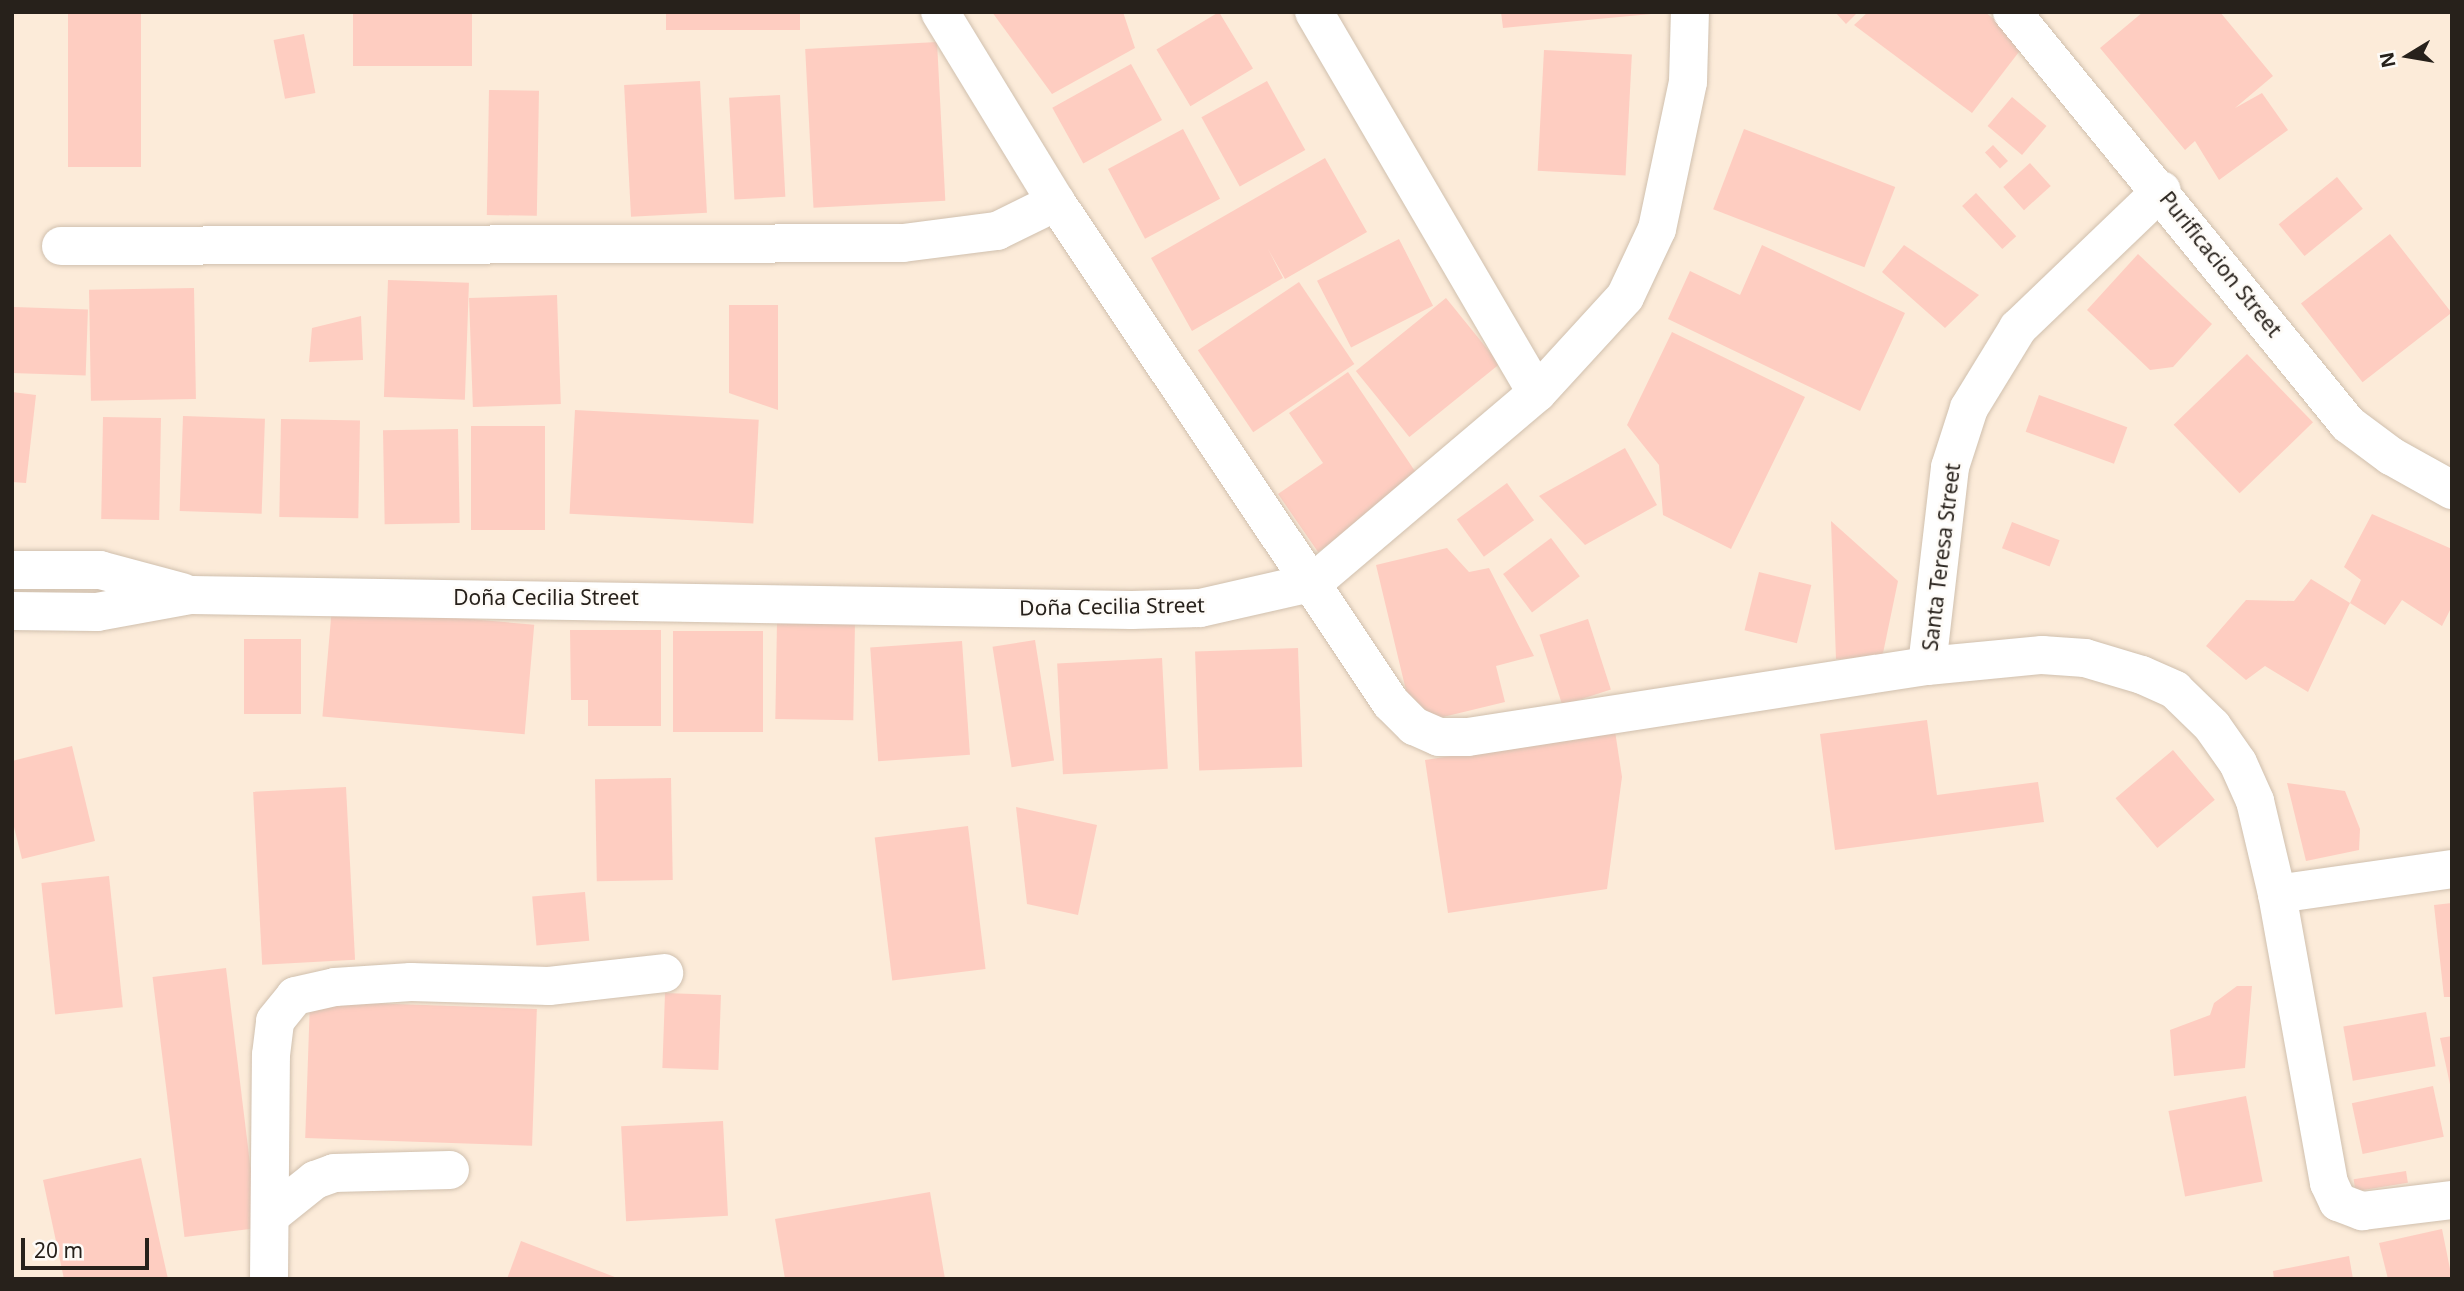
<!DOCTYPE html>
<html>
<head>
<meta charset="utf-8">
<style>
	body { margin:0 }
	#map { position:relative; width:2464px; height:1291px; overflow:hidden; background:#fcebd9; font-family:"Noto Sans",sans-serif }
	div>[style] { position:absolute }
	.building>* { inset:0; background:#fecdc1; transform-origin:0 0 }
	.roads { filter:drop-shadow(0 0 2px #d0c0ae) drop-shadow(0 0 2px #d0c0ae) }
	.minor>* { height:38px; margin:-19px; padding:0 19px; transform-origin:19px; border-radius:19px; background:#fff }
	span { translate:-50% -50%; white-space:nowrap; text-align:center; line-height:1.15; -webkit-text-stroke:5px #fefbf7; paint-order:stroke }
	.street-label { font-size:21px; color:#27211b }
	.frame { position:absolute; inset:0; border:14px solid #27211b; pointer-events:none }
	.north { position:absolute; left:2373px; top:21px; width:70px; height:70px; -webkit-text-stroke:5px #fefbf7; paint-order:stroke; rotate:259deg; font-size:19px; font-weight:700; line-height:28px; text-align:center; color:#27211b }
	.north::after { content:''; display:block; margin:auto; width:24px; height:32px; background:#27211b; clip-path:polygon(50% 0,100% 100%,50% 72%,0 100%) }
	.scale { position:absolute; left:21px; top:1238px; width:128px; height:32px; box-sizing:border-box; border:4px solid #27211b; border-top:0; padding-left:9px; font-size:21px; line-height:24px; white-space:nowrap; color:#27211b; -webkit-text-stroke:5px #fefbf7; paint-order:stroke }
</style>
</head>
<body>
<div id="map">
	<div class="building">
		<div style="left:68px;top:12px;width:73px;height:155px"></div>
		<div style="left:353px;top:12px;width:119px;height:54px"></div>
		<div style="left:666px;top:12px;width:134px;height:18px"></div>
		<div style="clip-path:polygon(992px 12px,1123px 12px,1135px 48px,1052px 94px)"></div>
		<div style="left:1219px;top:12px;width:66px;height:73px;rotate:59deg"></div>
		<div style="clip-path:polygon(1501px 12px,1651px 12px,1651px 14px,1503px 28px)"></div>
		<div style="clip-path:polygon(1835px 12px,1858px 12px,1846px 24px)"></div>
		<div style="clip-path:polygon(1868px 12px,1985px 12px,2025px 44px,1972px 113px,1854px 25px)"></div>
		<div style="clip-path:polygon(2143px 12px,2220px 12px,2273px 76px,2235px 108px,2262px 93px,2288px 130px,2219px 180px,2195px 141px,2185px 150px,2100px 48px)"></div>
		<div style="left:304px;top:34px;width:60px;height:31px;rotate:79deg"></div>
		<div style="left:937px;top:42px;width:159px;height:132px;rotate:87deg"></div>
		<div style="left:1544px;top:50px;width:88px;height:121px;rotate:3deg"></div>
		<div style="left:1131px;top:64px;width:64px;height:90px;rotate:61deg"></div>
		<div style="left:700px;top:81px;width:132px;height:76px;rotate:87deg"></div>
		<div style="left:1267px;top:81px;width:79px;height:75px;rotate:61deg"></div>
		<div style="left:489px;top:90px;width:50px;height:125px;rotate:1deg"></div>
		<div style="left:780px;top:95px;width:102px;height:51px;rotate:87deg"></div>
		<div style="left:2012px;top:97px;width:45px;height:38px;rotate:40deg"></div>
		<div style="left:1183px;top:129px;width:79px;height:85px;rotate:62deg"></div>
		<div style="left:1744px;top:129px;width:162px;height:86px;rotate:21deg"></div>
		<div style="left:1993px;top:145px;width:22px;height:11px;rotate:47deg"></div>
		<div style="clip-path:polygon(1325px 158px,1367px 232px,1285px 279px,1268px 249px,1283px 278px,1192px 331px,1151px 258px)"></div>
		<div style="left:2030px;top:163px;width:31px;height:36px;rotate:48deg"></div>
		<div style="left:2337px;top:177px;width:41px;height:75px;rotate:51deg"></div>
		<div style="left:1976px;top:193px;width:59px;height:19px;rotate:47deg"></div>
		<div style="left:2390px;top:234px;width:100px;height:113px;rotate:52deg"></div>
		<div style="left:1399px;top:239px;width:75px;height:92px;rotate:63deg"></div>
		<div style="clip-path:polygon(1762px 245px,1905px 313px,1860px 411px,1668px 319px,1690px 271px,1740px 295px)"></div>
		<div style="clip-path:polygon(1904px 245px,1979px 295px,1945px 328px,1882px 272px)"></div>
		<div style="clip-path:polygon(2138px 254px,2212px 324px,2173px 367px,2150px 370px,2087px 310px)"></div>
		<div style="left:388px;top:280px;width:81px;height:117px;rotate:2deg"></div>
		<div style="left:1299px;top:282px;width:99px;height:122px;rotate:56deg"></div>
		<div style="left:194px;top:288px;width:111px;height:105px;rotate:89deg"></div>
		<div style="left:557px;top:295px;width:109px;height:88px;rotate:88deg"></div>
		<div style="left:1446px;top:298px;width:85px;height:116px;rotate:51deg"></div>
		<div style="clip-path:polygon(729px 305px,778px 305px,778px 410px,729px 393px)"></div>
		<div style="left:14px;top:307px;width:74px;height:66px;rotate:2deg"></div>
		<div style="clip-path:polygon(361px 316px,363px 360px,309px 362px,312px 328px)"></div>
		<div style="clip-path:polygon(1672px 332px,1805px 397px,1731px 549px,1663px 515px,1659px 465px,1627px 425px)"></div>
		<div style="left:2247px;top:354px;width:95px;height:102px;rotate:46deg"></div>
		<div style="clip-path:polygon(1348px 372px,1421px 480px,1318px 552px,1278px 494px,1323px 463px,1289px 413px)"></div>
		<div style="clip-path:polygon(12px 392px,36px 395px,26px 483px,12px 482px)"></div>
		<div style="left:2039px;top:395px;width:94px;height:39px;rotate:20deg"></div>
		<div style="left:575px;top:410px;width:184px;height:104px;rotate:3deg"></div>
		<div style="left:183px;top:416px;width:82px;height:95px;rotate:2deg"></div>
		<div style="left:103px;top:417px;width:58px;height:102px;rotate:1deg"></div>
		<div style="left:281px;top:419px;width:79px;height:98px;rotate:1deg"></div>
		<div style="left:471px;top:426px;width:74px;height:104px"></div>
		<div style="left:458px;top:429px;width:94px;height:75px;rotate:89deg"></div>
		<div style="clip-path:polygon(1625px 448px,1657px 505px,1585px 545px,1539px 496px)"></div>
		<div style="left:1507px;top:483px;width:46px;height:62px;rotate:54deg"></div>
		<div style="clip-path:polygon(2372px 514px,2452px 549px,2452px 606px,2442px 626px,2402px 600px,2385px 625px,2350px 603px,2361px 580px,2344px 567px)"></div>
		<div style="clip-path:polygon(1831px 521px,1898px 581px,1882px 658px,1836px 659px)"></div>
		<div style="left:2012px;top:522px;width:51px;height:28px;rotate:21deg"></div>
		<div style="left:1551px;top:538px;width:48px;height:60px;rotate:53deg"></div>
		<div style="clip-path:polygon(1447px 548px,1469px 572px,1489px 568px,1534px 656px,1496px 666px,1505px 702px,1414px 724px,1376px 565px)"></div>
		<div style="left:1759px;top:572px;width:54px;height:60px;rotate:14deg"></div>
		<div style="clip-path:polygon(2311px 579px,2350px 603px,2308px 692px,2265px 666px,2246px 680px,2206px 646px,2246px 600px,2294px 601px)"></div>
		<div style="left:332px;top:607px;width:203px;height:110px;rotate:5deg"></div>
		<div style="left:1588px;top:619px;width:74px;height:51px;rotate:72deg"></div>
		<div style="left:777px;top:622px;width:78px;height:97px;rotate:1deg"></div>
		<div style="clip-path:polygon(570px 630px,661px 630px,661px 726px,588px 726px,588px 700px,571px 700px)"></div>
		<div style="left:763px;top:631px;width:101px;height:90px;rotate:90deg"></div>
		<div style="left:244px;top:639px;width:57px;height:75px"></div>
		<div style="left:1035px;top:640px;width:122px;height:43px;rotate:81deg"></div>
		<div style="left:962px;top:641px;width:114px;height:92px;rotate:86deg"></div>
		<div style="left:1298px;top:648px;width:119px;height:103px;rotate:88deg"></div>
		<div style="left:1162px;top:658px;width:111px;height:105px;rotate:87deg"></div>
		<div style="clip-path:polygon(1927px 720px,1937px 795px,2038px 782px,2044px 822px,1835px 850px,1820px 734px)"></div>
		<div style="clip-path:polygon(1615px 731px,1622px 777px,1607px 889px,1448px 913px,1425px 760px)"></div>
		<div style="clip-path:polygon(72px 746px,95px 841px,22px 859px,12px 819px,12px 761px)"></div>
		<div style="left:2173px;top:750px;width:65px;height:75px;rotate:50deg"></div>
		<div style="left:671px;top:778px;width:102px;height:76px;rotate:89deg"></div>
		<div style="clip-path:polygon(2287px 783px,2345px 791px,2360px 829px,2359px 850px,2306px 861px)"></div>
		<div style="left:346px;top:787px;width:173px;height:93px;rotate:87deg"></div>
		<div style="clip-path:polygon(1016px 807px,1097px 825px,1078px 915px,1027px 904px)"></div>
		<div style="left:968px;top:826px;width:144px;height:94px;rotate:83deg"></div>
		<div style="left:109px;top:876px;width:132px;height:68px;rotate:84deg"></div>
		<div style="left:585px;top:892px;width:49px;height:53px;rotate:85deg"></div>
		<div style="clip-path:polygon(2452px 903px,2452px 997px,2444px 997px,2434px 905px)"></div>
		<div style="left:226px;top:968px;width:262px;height:74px;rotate:83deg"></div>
		<div style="clip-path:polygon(2237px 986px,2252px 986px,2245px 1068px,2174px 1076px,2170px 1030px,2210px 1015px,2214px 1003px)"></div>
		<div style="left:665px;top:993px;width:56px;height:75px;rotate:2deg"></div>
		<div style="left:310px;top:1001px;width:227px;height:137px;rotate:2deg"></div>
		<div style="left:2426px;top:1012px;width:55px;height:84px;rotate:80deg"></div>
		<div style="clip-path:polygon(2452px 1036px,2452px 1089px,2451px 1089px,2440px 1038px)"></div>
		<div style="left:2433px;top:1086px;width:52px;height:83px;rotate:78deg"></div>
		<div style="left:2246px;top:1096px;width:87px;height:79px;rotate:79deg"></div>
		<div style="left:723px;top:1121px;width:95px;height:102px;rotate:87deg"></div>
		<div style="clip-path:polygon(141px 1158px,168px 1279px,64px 1279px,43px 1180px)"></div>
		<div style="left:2406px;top:1171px;width:12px;height:53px;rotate:81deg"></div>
		<div style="clip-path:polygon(930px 1192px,945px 1279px,785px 1279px,775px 1219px)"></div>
		<div style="clip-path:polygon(2442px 1229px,2452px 1279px,2388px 1279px,2379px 1243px)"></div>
		<div style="clip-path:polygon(521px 1241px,620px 1279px,507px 1279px)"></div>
		<div style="clip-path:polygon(2349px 1256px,2353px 1279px,2274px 1279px,2273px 1271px)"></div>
	</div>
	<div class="roads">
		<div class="minor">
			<div style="left:940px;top:12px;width:223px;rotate:58.6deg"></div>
			<div style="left:1056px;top:202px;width:603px;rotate:56.23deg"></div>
			<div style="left:1391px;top:703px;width:33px;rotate:45deg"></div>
			<div style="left:1414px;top:726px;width:27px;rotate:24deg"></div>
			<div style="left:1439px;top:737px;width:29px"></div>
			<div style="left:1468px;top:737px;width:464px;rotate:-8.8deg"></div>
			<div style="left:1927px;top:666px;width:116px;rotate:-5.5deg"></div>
			<div style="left:2042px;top:655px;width:43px;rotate:4deg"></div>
			<div style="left:2085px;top:658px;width:59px;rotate:16.6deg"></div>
			<div style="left:2142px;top:675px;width:36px;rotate:24deg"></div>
			<div style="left:2175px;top:690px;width:52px;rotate:44.2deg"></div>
			<div style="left:2212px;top:726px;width:45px;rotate:54.9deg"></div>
			<div style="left:2238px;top:763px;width:42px;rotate:65.9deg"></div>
			<div style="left:2255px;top:801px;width:96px;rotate:76.7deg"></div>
			<div style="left:2277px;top:894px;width:294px;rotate:79.8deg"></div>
			<div style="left:2329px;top:1183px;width:21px;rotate:65deg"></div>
			<div style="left:2338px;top:1202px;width:26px;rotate:21deg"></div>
			<div style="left:2362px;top:1211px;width:91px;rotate:-7deg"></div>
			<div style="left:1314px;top:12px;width:441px;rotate:59.7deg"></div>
			<div style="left:2012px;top:12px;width:532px;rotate:50.8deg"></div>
			<div style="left:2348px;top:424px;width:54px;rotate:36.7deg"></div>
			<div style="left:2391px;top:456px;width:70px;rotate:29.1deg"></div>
			<div style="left:61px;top:246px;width:842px;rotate:-0.2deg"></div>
			<div style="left:903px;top:243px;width:95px;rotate:-7.3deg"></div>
			<div style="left:997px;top:231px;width:66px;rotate:-26.2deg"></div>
			<div style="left:12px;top:570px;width:88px"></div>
			<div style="left:100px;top:570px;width:85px;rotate:15deg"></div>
			<div style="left:12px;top:611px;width:85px;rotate:0.7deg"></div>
			<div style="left:97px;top:612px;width:96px;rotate:-10.3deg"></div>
			<div style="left:191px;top:595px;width:941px;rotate:0.91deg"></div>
			<div style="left:1132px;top:610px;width:68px;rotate:-1.7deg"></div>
			<div style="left:1200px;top:608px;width:117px;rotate:-12.8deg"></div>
			<div style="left:1314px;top:582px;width:292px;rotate:-40.3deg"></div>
			<div style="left:1537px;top:393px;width:130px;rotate:-47.5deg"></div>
			<div style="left:1625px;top:297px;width:75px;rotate:-64.8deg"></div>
			<div style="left:1657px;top:229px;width:150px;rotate:-78.1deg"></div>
			<div style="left:1688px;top:82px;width:70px;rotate:-88.4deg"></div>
			<div style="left:1927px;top:666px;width:200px;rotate:-83.4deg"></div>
			<div style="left:1950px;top:467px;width:62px;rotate:-72.1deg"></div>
			<div style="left:1969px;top:408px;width:94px;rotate:-58.5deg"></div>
			<div style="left:2018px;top:328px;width:199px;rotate:-43.8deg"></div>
			<div style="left:2277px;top:894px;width:177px;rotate:-8.1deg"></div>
			<div style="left:270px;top:1216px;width:58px;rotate:-38.7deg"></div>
			<div style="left:315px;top:1180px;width:20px;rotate:-20deg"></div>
			<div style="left:334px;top:1173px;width:116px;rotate:-1.5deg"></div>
			<div style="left:269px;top:1279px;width:224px;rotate:-89.5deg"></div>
			<div style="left:271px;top:1055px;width:34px;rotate:-83deg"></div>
			<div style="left:275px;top:1021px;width:32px;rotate:-51deg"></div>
			<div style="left:295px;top:996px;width:41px;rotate:-12.7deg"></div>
			<div style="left:335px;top:987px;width:76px;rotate:-3.8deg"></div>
			<div style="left:411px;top:982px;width:138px;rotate:1.7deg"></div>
			<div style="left:549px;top:986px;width:116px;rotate:-6.4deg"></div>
		</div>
	</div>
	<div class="street-label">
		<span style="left:2221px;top:264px;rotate:51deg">Purificacion Street</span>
		<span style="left:1941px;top:557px;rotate:-83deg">Santa Teresa Street</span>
		<span style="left:546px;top:597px">Doña Cecilia Street</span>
		<span style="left:1112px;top:606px;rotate:-1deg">Doña Cecilia Street</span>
	</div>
	<div class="frame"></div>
	<div class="north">N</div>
	<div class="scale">20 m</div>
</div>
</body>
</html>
